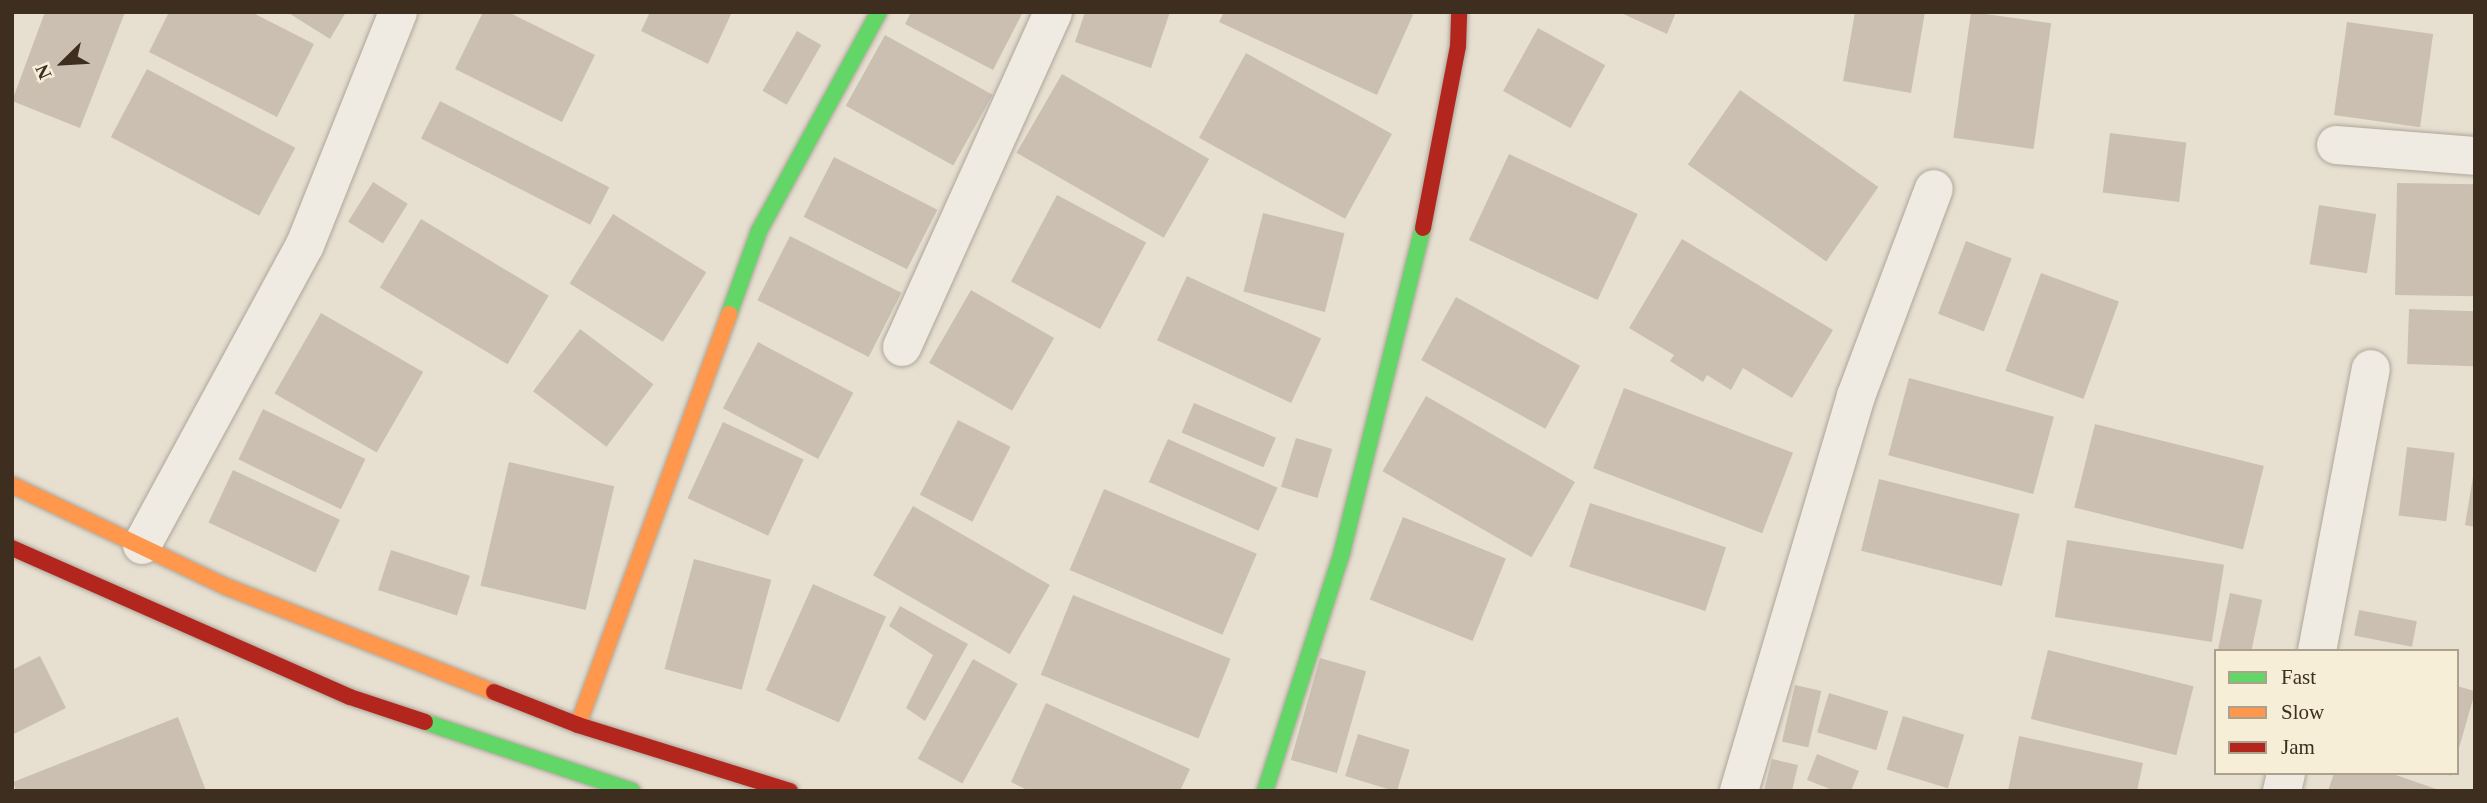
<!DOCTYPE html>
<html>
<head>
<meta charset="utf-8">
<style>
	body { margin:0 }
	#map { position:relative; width:2487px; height:803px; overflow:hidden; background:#e7e0d1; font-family:"Times New Roman",serif }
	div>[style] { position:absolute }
	.building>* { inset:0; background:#cbbfb2; transform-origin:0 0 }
	.roads { filter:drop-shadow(0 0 2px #ada599) drop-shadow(0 0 2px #ada599) }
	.street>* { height:38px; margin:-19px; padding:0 19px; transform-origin:19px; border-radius:19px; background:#efebe3 }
	.fast>* { height:16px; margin:-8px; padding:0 8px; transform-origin:8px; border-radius:8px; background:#63d668 }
	.slow>* { height:16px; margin:-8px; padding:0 8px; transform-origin:8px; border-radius:8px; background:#ff974d }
	.jam>* { height:16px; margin:-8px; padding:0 8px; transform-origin:8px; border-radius:8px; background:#b3261e }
	span { translate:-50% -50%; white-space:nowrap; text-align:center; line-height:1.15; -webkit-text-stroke:5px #f7eed8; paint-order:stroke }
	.frame { position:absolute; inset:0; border:14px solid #3d2e20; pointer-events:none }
	.legend { position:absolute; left:2214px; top:649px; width:245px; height:126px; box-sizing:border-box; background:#f7eed8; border:2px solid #ada18e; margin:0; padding:9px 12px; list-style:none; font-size:21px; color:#3d2e20 }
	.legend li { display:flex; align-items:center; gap:14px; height:35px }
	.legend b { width:35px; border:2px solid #ada18e }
	.north { position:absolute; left:28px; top:28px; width:70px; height:70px; -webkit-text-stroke:5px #f7eed8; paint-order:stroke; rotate:246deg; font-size:19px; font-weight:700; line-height:28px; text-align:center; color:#3d2e20 }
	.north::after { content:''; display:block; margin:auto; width:24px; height:32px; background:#3d2e20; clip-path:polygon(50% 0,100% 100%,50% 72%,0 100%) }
</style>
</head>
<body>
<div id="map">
	<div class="building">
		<div style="clip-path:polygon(45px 12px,125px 12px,80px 128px,12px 101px)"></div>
		<div style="clip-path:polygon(169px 12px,251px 12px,314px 44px,277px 117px,149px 52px)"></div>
		<div style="clip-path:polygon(287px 12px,346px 12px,330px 39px)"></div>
		<div style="clip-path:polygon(483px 12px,508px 12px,595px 55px,562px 122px,455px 69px)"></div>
		<div style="clip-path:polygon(650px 12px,732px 12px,708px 64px,641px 31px)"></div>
		<div style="clip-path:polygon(911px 12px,1023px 12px,993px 70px,905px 24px)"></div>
		<div style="clip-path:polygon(1085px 12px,1170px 12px,1151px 68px,1075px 42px)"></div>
		<div style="clip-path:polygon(1224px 12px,1408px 12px,1413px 15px,1377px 95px,1219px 22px)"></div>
		<div style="clip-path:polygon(1619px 12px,1676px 12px,1667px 34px)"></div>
		<div style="clip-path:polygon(1855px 12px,1925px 12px,1911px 93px,1843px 81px)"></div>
		<div style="left:1971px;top:12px;width:81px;height:127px;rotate:8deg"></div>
		<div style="left:2347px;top:22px;width:87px;height:94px;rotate:8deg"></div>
		<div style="left:1538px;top:28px;width:77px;height:72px;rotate:29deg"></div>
		<div style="left:797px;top:31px;width:28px;height:69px;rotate:30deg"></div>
		<div style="left:885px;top:35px;width:123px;height:81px;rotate:29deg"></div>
		<div style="left:1246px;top:53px;width:167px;height:97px;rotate:29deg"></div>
		<div style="left:147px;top:69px;width:168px;height:77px;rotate:28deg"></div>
		<div style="left:1062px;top:74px;width:170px;height:91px;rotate:30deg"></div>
		<div style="left:1740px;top:90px;width:169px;height:91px;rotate:35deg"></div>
		<div style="left:440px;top:101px;width:190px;height:42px;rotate:27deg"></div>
		<div style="left:2110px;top:133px;width:77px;height:60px;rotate:7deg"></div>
		<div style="left:1509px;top:154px;width:142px;height:95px;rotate:25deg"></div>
		<div style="left:834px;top:157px;width:116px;height:67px;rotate:27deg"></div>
		<div style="left:373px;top:182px;width:41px;height:47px;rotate:32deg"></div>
		<div style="left:2397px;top:183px;width:78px;height:112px;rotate:1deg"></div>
		<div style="left:1057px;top:195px;width:101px;height:98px;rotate:28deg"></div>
		<div style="left:2319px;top:205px;width:58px;height:60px;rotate:9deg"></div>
		<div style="left:1263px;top:213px;width:84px;height:81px;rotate:14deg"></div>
		<div style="left:613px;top:214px;width:110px;height:82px;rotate:32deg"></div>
		<div style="left:421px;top:219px;width:149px;height:80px;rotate:31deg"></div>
		<div style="left:790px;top:236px;width:125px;height:72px;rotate:27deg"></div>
		<div style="clip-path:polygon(1682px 239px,1833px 330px,1792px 398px,1743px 368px,1731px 390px,1707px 375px,1703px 382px,1670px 361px,1674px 355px,1629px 328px)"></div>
		<div style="left:1966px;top:241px;width:49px;height:78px;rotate:21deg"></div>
		<div style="left:2041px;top:273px;width:83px;height:104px;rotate:20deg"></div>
		<div style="left:1187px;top:276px;width:148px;height:71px;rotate:25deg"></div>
		<div style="left:971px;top:290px;width:96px;height:84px;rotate:30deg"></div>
		<div style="left:1456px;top:297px;width:142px;height:72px;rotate:29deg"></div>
		<div style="left:2409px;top:309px;width:66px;height:55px;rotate:2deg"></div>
		<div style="left:321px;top:313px;width:118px;height:93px;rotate:30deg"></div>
		<div style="left:580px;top:329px;width:92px;height:78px;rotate:37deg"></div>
		<div style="left:758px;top:342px;width:108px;height:75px;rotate:28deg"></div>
		<div style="left:1909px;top:378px;width:150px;height:80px;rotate:15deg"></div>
		<div style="left:1624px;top:388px;width:181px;height:86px;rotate:21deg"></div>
		<div style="left:1426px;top:396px;width:172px;height:87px;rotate:30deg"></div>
		<div style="left:1194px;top:403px;width:89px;height:32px;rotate:23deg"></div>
		<div style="left:263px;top:409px;width:114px;height:56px;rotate:26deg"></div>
		<div style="left:958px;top:420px;width:59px;height:84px;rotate:27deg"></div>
		<div style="left:723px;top:422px;width:89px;height:84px;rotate:25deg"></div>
		<div style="left:2095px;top:424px;width:174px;height:86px;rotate:14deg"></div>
		<div style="left:1296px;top:438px;width:38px;height:51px;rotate:17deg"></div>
		<div style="left:1168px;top:439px;width:120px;height:47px;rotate:24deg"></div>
		<div style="left:2407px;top:447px;width:48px;height:69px;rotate:7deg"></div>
		<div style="left:509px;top:462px;width:108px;height:127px;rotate:13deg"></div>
		<div style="left:233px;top:470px;width:118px;height:58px;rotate:25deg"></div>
		<div style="clip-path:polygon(2473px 477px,2475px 477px,2475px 527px,2465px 525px)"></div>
		<div style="left:1879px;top:479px;width:145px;height:74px;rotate:14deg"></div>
		<div style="left:1104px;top:489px;width:166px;height:88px;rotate:23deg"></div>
		<div style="left:1590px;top:503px;width:143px;height:67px;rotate:18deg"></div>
		<div style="left:913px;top:506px;width:158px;height:80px;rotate:30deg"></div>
		<div style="left:1403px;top:517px;width:111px;height:89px;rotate:22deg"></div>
		<div style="left:2067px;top:540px;width:159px;height:78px;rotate:9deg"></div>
		<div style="left:391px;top:550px;width:83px;height:42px;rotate:18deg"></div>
		<div style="left:694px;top:559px;width:80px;height:114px;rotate:15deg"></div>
		<div style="left:813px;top:584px;width:80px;height:116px;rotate:24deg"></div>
		<div style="left:2230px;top:593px;width:33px;height:59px;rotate:12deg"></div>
		<div style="left:1073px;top:595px;width:170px;height:86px;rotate:22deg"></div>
		<div style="clip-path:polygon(900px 606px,968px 644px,925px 721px,906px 708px,933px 655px,889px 626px)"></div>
		<div style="left:2359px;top:610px;width:59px;height:26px;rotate:11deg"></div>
		<div style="left:2048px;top:650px;width:150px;height:71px;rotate:14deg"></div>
		<div style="clip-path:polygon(40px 656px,66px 708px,12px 735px,12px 670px)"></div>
		<div style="left:1320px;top:658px;width:48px;height:106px;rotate:16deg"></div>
		<div style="left:973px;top:659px;width:51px;height:114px;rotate:29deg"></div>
		<div style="left:1795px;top:685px;width:27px;height:58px;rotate:13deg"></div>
		<div style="left:2457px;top:686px;width:19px;height:88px;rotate:16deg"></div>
		<div style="left:1829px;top:693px;width:62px;height:41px;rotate:17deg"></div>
		<div style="clip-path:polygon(1046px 703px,1190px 769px,1180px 791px,1029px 791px,1011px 782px)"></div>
		<div style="left:1903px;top:716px;width:64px;height:56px;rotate:17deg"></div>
		<div style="clip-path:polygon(178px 717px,206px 791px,16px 791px,13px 782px)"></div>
		<div style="left:1358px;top:734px;width:54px;height:44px;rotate:17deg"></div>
		<div style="clip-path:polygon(2019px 736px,2143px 763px,2137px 791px,2008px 791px)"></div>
		<div style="clip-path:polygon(1817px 754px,1859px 771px,1851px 791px,1835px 791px,1807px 780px)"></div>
		<div style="clip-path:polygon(1772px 759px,1798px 765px,1792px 791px,1764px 791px)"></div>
		<div style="clip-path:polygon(2334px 773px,2390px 773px,2442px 791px,2328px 791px)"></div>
	</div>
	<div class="roads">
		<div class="street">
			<div style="left:2336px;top:145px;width:139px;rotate:4.5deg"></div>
			<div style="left:902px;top:347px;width:367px;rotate:-65.7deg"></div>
			<div style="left:142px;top:545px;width:341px;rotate:-61.5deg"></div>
			<div style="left:305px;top:245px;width:251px;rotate:-68.2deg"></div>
			<div style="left:2317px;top:651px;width:287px;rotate:-79.2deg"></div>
			<div style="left:1739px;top:791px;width:412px;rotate:-73.5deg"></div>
			<div style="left:1856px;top:396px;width:221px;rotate:-69.4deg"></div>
			<div style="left:2282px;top:791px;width:18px;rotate:-77deg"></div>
		</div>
		<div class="fast">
			<div style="left:729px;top:314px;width:88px;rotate:-70.1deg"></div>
			<div style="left:759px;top:231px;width:250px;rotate:-61.3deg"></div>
			<div style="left:425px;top:722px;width:218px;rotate:18.4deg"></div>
			<div style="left:1265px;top:791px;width:251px;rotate:-72.1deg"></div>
			<div style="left:1342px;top:552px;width:334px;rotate:-76deg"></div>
		</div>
		<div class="slow">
			<div style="left:12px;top:485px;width:238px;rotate:25.4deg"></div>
			<div style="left:227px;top:587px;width:287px;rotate:21.5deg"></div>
			<div style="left:578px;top:725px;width:438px;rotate:-69.8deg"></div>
		</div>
		<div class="jam">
			<div style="left:1423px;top:228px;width:185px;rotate:-79.1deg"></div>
			<div style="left:1458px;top:46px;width:34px;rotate:-88deg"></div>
			<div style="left:12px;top:548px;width:369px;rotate:23.8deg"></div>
			<div style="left:350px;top:697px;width:79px;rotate:18.4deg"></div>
			<div style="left:494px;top:692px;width:90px;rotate:21.4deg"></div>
			<div style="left:578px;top:725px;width:222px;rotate:17.3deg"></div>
		</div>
	</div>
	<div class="frame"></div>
	<ul class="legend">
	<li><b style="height:9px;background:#63d668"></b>Fast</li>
	<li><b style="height:9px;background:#ff974d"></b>Slow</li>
	<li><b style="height:9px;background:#b3261e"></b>Jam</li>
	</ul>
	<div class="north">N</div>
</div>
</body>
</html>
